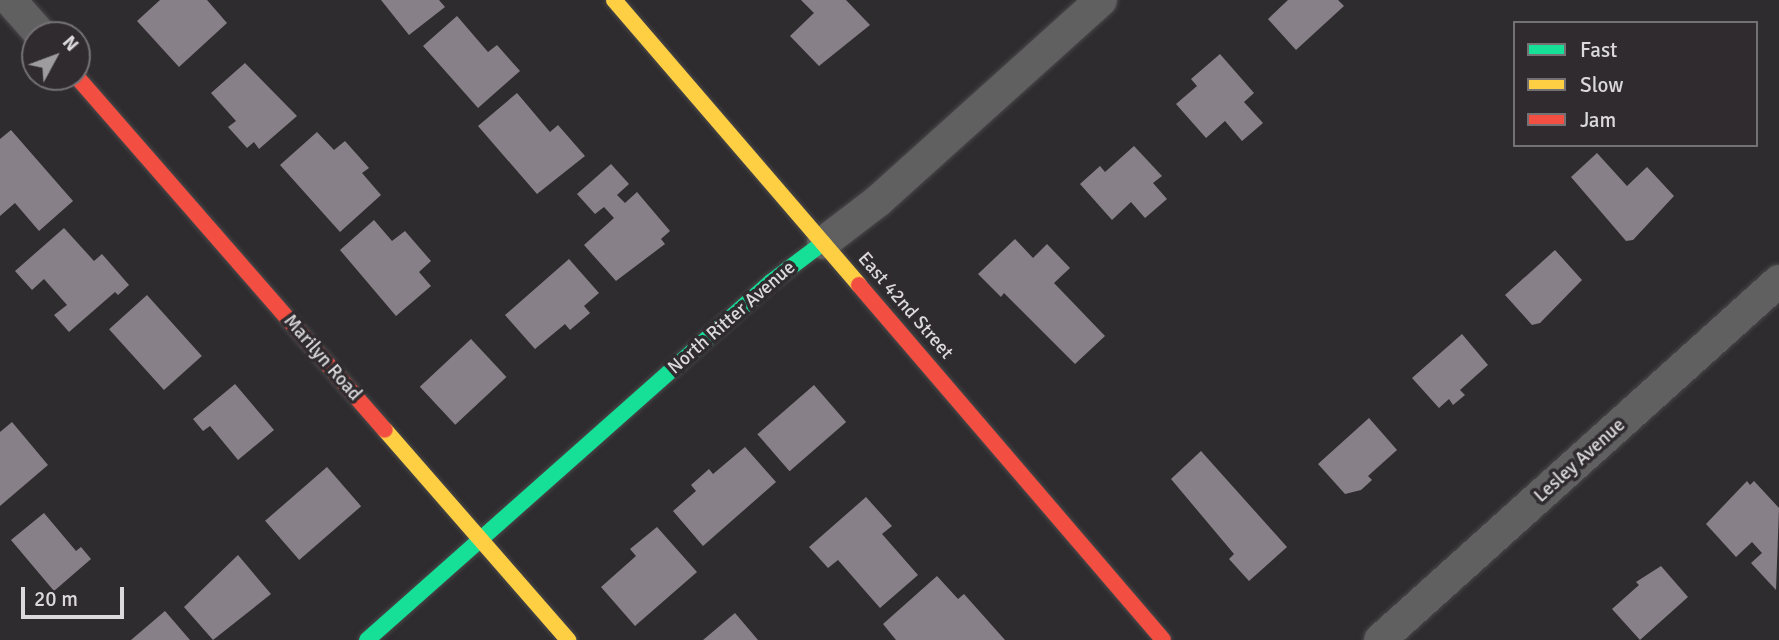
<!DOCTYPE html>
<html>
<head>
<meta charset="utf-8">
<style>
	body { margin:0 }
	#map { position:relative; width:1779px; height:640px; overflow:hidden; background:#2e2c2e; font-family:Signika,sans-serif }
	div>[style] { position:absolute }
	.building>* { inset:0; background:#888088; transform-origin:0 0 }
	.roads { filter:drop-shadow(0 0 2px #4a484a) drop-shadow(0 0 2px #4a484a) }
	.street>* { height:32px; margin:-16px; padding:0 16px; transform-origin:16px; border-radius:16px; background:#616061 }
	.fast>* { height:16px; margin:-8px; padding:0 8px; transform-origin:8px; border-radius:8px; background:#16e098 }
	.slow>* { height:16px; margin:-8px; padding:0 8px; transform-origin:8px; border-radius:8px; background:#ffcf43 }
	.jam>* { height:16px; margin:-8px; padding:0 8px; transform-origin:8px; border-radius:8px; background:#f24e42 }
	span { translate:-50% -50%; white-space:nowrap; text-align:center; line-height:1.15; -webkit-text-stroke:7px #2f2b2f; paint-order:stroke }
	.street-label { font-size:19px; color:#dbd9dc }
	.legend { position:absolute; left:1513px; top:21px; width:245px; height:126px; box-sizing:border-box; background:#2f2b2f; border:2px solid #747174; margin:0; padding:9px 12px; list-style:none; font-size:21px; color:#dbd9dc }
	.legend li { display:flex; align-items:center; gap:14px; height:35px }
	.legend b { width:35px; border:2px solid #747174 }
	.north { position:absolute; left:21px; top:21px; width:70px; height:70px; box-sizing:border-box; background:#2f2b2f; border:2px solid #747174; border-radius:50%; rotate:49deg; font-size:19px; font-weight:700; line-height:28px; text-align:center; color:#dbd9dc }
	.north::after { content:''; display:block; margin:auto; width:24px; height:32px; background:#9e9c9f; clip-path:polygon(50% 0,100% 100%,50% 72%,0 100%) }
	.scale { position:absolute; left:21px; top:587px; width:103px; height:32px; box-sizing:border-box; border:4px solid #dbd9dc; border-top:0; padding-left:9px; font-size:21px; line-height:24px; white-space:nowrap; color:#dbd9dc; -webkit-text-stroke:5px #2f2b2f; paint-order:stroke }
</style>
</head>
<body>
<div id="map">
	<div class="building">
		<div style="clip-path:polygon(160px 0,207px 0,227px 23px,179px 67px,137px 21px)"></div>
		<div style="clip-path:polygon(381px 0,439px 0,445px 7px,409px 35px)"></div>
		<div style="clip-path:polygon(801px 0,846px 0,870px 25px,819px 66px,790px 36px,814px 13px)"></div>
		<div style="clip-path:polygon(1288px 0,1338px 0,1344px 6px,1296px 50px,1268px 19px)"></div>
		<div style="clip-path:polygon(457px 16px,488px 52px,497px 45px,520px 71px,478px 108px,423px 46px)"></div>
		<div style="clip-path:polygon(1220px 54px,1254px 93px,1244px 102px,1263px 123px,1242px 141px,1225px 121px,1206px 138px,1176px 104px,1197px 86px,1191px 79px)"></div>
		<div style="clip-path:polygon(245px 63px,297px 116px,259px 149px,254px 142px,247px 148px,228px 127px,236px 121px,211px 93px)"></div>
		<div style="clip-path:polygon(517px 93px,550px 132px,558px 125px,585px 156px,537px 194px,478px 126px)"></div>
		<div style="clip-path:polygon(11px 130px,73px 201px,39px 231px,15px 203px,0 216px,0 139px)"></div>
		<div style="clip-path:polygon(317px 132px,334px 150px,345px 141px,369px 168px,362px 173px,381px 195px,340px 232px,280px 165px)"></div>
		<div style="clip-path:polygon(1134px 146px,1162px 176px,1153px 183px,1167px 199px,1145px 218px,1131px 202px,1112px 220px,1080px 184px,1100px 166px,1105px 172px)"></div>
		<div style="clip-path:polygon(1597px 153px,1627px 186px,1647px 167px,1674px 196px,1633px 240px,1626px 241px,1571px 177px)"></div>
		<div style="clip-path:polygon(611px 164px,629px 184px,617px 195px,625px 203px,637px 192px,670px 231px,661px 239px,665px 244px,616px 281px,584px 245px,614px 218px,604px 207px,595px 214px,577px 194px)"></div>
		<div style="clip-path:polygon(374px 220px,392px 241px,405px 231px,431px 261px,419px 272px,431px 286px,396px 316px,340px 250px)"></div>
		<div style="clip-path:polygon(64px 228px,94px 261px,102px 254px,129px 285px,118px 295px,115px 292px,69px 332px,54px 315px,67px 305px,44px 279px,32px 290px,15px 271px)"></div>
		<div style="clip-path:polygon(1015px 239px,1033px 258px,1047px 244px,1070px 268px,1054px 283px,1105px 336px,1075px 364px,1004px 293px,1001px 297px,978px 274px)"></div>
		<div style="clip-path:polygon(1555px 250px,1582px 280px,1540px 323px,1532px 325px,1505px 295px)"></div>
		<div style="clip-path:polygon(569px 259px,599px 293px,584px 306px,590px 313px,570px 330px,565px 324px,535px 349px,505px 315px)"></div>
		<div style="left:147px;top:295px;width:82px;height:51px;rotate:48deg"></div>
		<div style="clip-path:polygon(1462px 334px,1488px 365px,1460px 390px,1465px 395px,1453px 405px,1449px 399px,1439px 408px,1412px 378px)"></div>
		<div style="left:471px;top:339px;width:52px;height:70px;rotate:47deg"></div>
		<div style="clip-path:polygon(235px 384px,274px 430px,238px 460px,210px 426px,203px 431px,193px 419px)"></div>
		<div style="left:814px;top:385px;width:49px;height:75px;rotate:49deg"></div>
		<div style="clip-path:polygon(1369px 418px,1397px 450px,1368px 476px,1372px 480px,1361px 490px,1345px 494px,1318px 464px)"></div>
		<div style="clip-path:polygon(12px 422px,48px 465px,0 506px,0 432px)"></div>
		<div style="clip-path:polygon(745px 447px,776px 482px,703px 546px,673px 511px,696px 491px,691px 485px,709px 469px,713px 474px)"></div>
		<div style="clip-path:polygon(1201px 451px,1287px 547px,1249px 581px,1229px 559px,1234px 554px,1171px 479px)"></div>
		<div style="left:327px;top:467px;width:52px;height:82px;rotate:49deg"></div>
		<div style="clip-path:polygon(1747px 481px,1750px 485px,1754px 481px,1779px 508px,1776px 590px,1751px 563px,1762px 553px,1752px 542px,1736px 557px,1706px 524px)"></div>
		<div style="clip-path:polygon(866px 497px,892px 526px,882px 534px,918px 575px,880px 608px,838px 560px,828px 568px,809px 547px)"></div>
		<div style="clip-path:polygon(44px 513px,76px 551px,81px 547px,91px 559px,54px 591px,11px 540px)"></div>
		<div style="clip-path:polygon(657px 527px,697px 572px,635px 626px,601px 587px,636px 556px,630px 549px)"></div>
		<div style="clip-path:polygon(238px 555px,271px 594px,213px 640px,184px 607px)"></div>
		<div style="clip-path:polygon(1661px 566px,1688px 597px,1640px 640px,1612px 609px,1639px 585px,1636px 582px)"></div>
		<div style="clip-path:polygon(937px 576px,958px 599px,964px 594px,1005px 640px,896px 640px,883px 624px)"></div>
		<div style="clip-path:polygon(165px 611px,190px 640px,131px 640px)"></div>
		<div style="clip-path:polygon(735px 613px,758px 640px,703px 640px)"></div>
	</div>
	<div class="roads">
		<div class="street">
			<div style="left:10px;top:0;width:47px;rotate:48.5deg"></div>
			<div style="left:823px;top:243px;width:69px;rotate:-37.4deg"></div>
			<div style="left:878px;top:201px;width:300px;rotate:-42deg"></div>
			<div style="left:1380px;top:640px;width:537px;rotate:-41.98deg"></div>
		</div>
		<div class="fast">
			<div style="left:367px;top:640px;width:540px;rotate:-41.55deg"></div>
			<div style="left:771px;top:282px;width:65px;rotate:-36.9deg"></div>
		</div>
		<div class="slow">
			<div style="left:614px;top:0;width:376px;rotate:49.3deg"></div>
			<div style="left:385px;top:430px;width:279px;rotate:48.9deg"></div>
		</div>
		<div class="jam">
			<div style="left:77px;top:77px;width:468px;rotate:48.9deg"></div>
			<div style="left:859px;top:285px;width:467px;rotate:49.4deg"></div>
		</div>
	</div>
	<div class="street-label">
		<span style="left:905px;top:306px;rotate:49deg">East 42nd Street</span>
		<span style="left:732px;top:318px;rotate:-41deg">North Ritter Avenue</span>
		<span style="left:322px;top:358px;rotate:49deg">Marilyn Road</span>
		<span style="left:1580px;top:461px;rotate:-42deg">Lesley Avenue</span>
	</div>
	<ul class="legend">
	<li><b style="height:9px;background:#16e098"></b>Fast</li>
	<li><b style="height:9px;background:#ffcf43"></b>Slow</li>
	<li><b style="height:9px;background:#f24e42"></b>Jam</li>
	</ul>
	<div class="north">N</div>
	<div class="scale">20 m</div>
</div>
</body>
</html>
